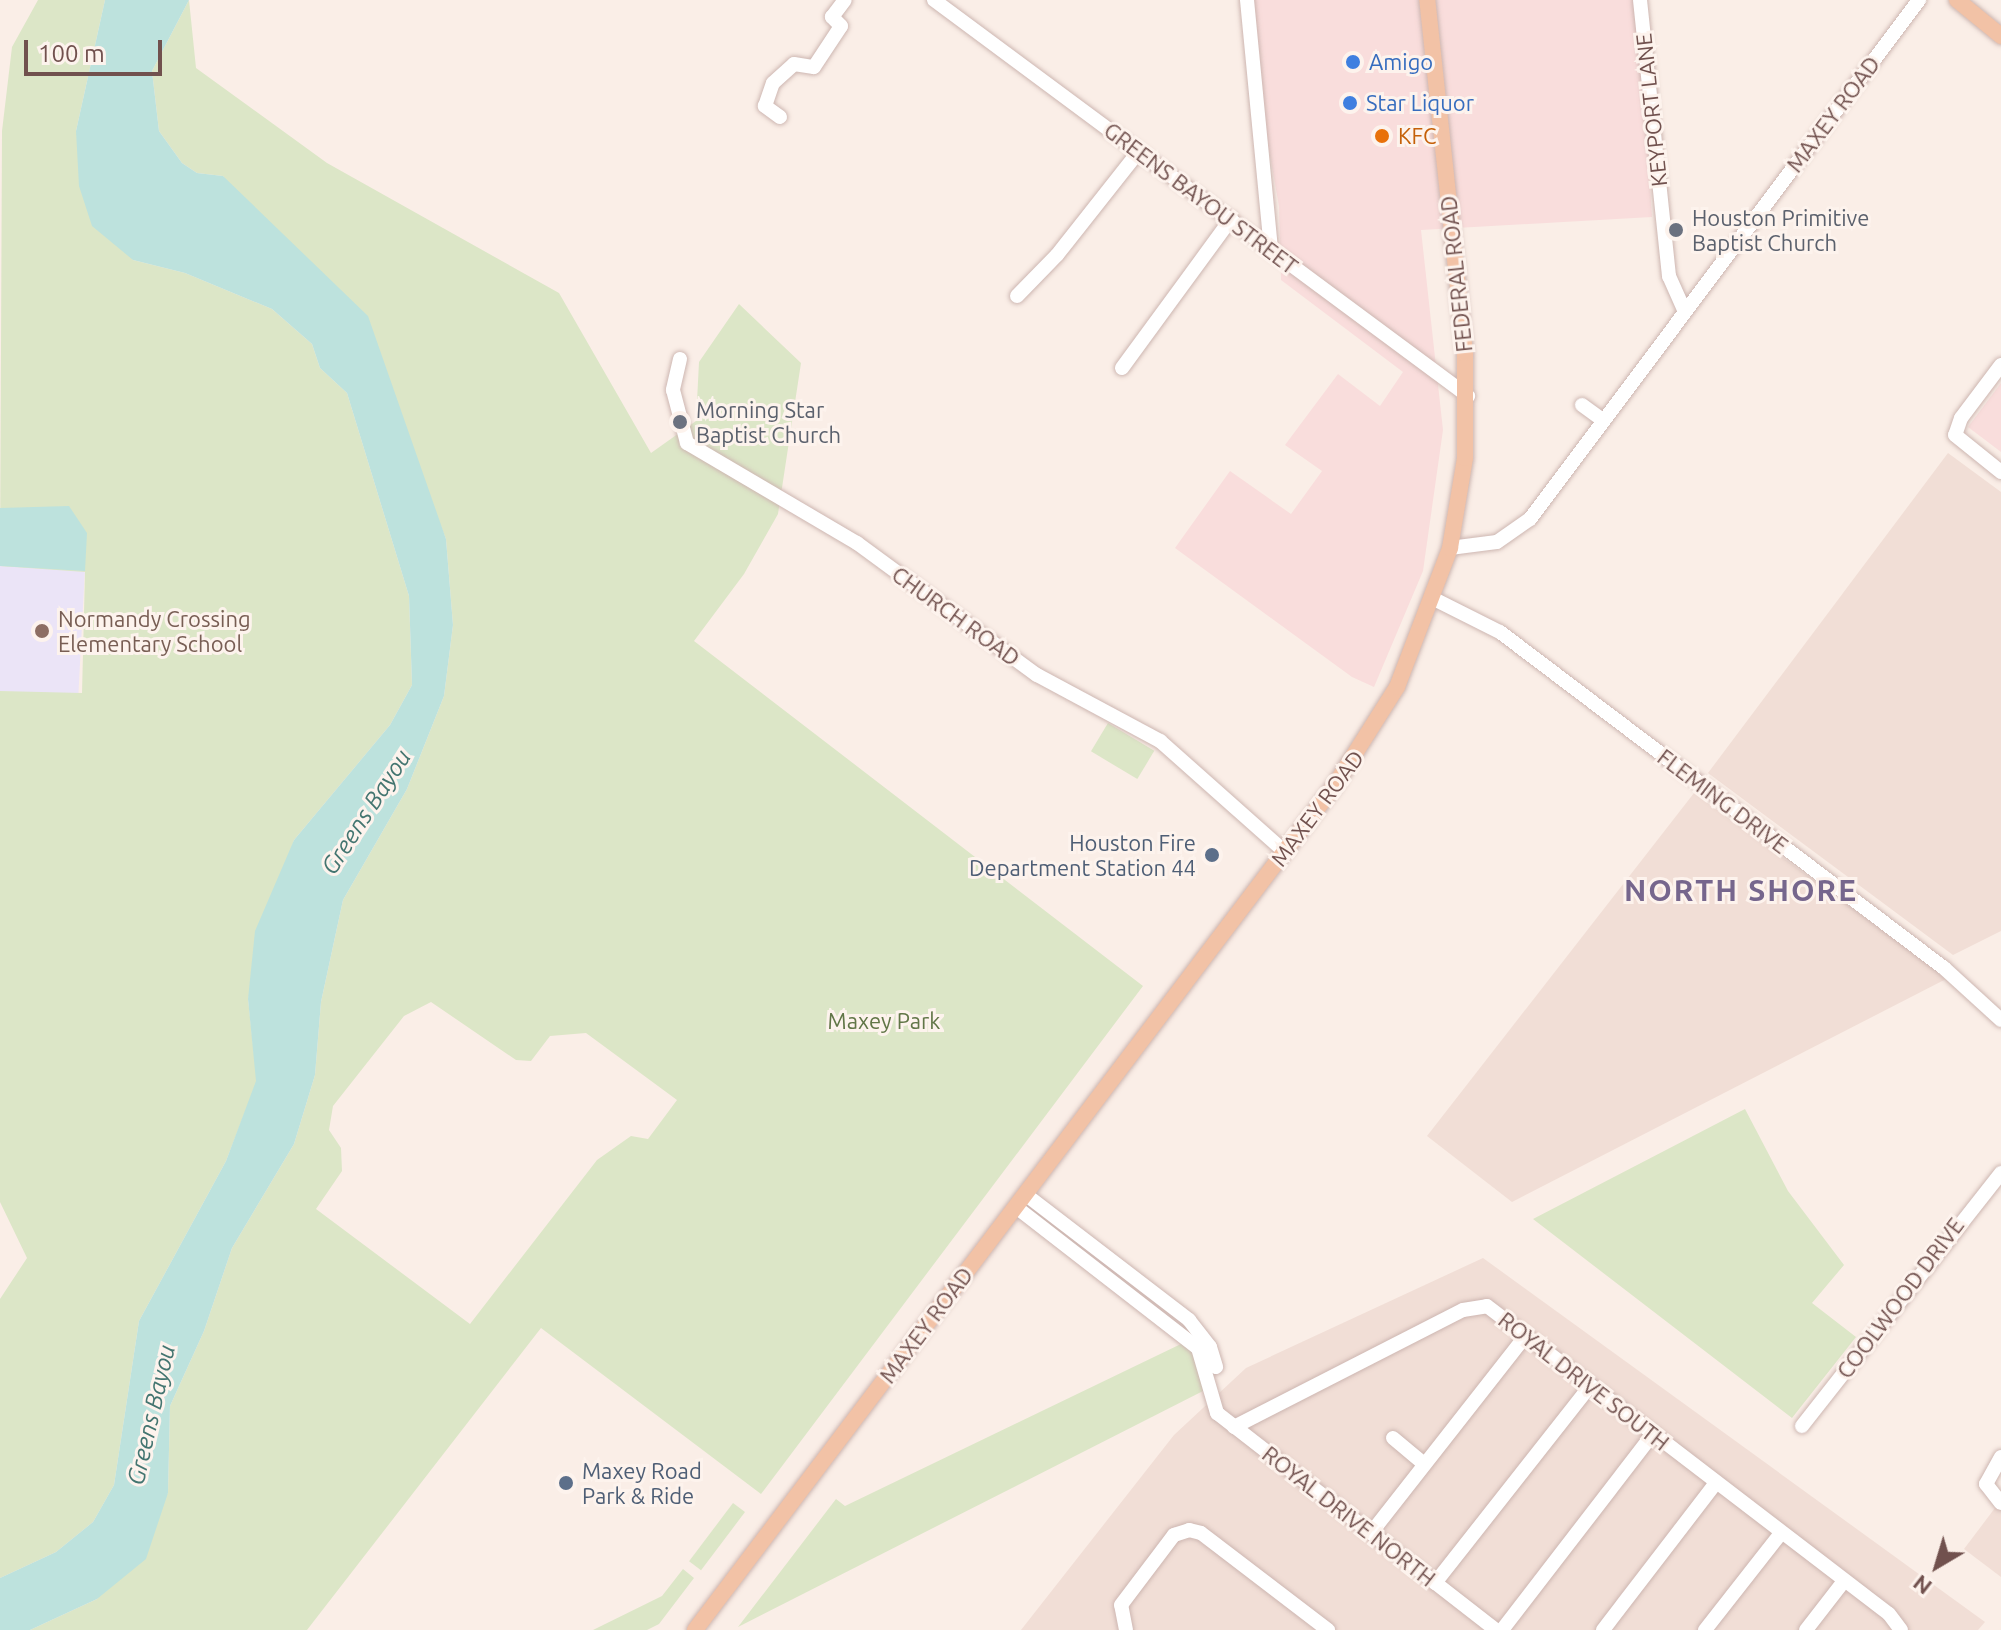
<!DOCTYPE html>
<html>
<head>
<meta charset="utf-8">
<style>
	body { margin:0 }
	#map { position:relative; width:2001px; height:1630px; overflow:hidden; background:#faeee7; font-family:Ubuntu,sans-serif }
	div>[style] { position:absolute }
	.residential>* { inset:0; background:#f1ded6 }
	.commercial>* { inset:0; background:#f9dddc }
	.education>* { inset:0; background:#ebe4f7; transform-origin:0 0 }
	.green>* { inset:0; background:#dce6c7; transform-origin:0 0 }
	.water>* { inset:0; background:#bde2dd }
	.roads { filter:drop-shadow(0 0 2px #cdb6b1) drop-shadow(0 0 2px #cdb6b1) }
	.minor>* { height:14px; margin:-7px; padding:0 7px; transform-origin:7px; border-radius:7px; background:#fff }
	.major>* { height:16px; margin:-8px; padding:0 8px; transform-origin:8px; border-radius:8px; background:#f2c2a6 }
	.dots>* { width:22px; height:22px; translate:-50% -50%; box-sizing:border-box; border:4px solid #fdf3ed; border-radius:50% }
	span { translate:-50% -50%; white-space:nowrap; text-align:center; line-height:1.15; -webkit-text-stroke:6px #fdf3ed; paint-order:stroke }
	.shop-label { font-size:22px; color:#366cbe }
	.left { translate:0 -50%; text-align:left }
	.street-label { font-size:22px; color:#71514e }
	.food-label { font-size:22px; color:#c56008 }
	.worship-label { font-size:22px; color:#5b616d }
	.education-label { font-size:22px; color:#785e54 }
	.service-label { font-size:22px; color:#4e5e75 }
	.right { translate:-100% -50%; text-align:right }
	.park-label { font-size:22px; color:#617647 }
	.water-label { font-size:24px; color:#437570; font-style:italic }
	.district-label { font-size:30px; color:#76668d; font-weight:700; letter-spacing:2px }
	.north { position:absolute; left:1897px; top:1526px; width:80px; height:80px; -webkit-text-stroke:6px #fdf3ed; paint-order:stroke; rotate:218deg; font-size:22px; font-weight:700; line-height:32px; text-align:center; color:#71514e }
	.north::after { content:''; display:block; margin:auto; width:28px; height:36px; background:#71514e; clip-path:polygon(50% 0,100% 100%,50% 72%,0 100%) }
	.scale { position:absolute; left:24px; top:40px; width:138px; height:36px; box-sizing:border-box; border:4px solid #71514e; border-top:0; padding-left:10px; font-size:24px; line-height:28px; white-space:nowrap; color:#71514e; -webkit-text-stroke:6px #fdf3ed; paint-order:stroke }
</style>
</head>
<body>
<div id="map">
	<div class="residential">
		<div style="clip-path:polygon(1948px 453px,2001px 492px,2001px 931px,1953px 955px,1708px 773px)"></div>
		<div style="clip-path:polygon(1694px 793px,1948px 978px,1512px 1202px,1427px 1136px)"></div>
		<div style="clip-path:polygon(1483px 1258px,1985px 1622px,1978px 1630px,1021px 1630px,1174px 1435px,1246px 1368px)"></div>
		<div style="clip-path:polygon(2001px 1500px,2001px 1577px,1964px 1549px)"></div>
	</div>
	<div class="commercial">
		<div style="clip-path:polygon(1242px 0,1638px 0,1652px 217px,1421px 230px,1443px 430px,1423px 571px,1374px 687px,1352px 677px,1175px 548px,1230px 471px,1291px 514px,1322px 471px,1285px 445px,1338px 374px,1380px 406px,1403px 372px,1281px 280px,1279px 206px)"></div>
		<div style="clip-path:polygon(2001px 383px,2001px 452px,1968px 427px)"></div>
	</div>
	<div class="education">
		<div style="left:0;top:566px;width:85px;height:125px;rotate:3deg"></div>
	</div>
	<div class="green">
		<div style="clip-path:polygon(38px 0,105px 0,76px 131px,133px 260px,185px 273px,272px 309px,312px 344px,320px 368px,347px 393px,409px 596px,412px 685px,390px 725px,294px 840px,248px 999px,257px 1081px,226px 1161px,139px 1321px,114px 1485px,93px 1522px,56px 1552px,0 1578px,0 1299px,27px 1258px,0 1202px,0 691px,82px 693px,85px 572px,0 566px,2px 131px,12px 47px)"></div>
		<div style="clip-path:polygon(evenodd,189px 0,196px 68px,327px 163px,559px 293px,651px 453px,696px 421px,699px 362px,739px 304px,801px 363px,778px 514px,744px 574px,694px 641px,1143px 986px,761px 1494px,541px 1328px,307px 1630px,30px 1630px,97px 1599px,168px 1493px,170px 1406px,204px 1331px,232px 1248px,294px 1144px,315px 1075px,321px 1002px,343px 900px,407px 789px,444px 696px,453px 625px,446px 539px,416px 463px,223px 176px,197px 173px,182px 163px,159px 131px,152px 71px,189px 0,431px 1002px,516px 1060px,531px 1061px,550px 1036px,586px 1033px,677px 1100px,648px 1139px,631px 1136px,597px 1160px,470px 1324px,316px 1209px,342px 1171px,341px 1148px,329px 1130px,333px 1106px,404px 1016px,431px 1002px)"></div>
		<div style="left:1108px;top:723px;width:54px;height:33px;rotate:31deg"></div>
		<div style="clip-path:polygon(1745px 1109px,1788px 1191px,1844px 1265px,1812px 1303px,1856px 1337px,1792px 1418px,1533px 1219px)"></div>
		<div style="clip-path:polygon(1183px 1343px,1196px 1353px,1205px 1390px,738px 1627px,836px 1499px,845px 1506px)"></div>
		<div style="left:733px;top:1503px;width:15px;height:73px;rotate:37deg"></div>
		<div style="clip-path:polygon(683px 1569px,694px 1578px,659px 1624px,647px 1630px,593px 1630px,662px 1596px)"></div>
	</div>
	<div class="water">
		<div style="clip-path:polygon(105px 0,189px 0,152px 71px,159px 131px,182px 163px,197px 173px,223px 176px,368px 316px,446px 539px,453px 625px,444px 696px,407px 789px,343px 900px,321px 1002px,315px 1075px,294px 1144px,232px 1248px,204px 1331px,170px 1406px,168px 1493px,146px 1559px,97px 1599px,30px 1630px,0 1630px,0 1578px,56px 1552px,93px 1522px,114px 1485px,139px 1321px,226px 1161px,256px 1081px,248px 999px,255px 931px,294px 840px,390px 725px,412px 685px,409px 596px,347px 393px,320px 368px,312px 344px,272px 309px,185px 273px,133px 260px,92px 226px,79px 186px,76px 131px)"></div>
		<div style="clip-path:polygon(69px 506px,87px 533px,85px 571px,0 566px,0 508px)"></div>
	</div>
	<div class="roads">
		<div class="minor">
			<div style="left:934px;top:0;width:665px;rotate:36.56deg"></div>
			<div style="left:1247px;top:0;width:251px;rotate:84.5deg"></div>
			<div style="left:1640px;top:0;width:278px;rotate:84deg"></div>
			<div style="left:1669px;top:276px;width:39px;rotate:66deg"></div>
			<div style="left:780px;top:117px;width:19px;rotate:-144deg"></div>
			<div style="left:765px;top:106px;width:24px;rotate:-71deg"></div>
			<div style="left:773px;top:83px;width:28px;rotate:-42deg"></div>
			<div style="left:794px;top:64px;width:20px;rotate:9deg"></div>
			<div style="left:814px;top:67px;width:49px;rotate:-56.6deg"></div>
			<div style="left:841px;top:26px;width:13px;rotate:-135deg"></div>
			<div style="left:832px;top:17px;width:21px;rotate:-53deg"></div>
			<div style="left:1017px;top:296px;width:57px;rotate:-45.7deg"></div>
			<div style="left:1057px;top:255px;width:132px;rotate:-51.7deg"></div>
			<div style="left:680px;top:359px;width:32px;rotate:103deg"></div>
			<div style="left:673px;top:390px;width:55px;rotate:75.2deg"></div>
			<div style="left:687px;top:443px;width:197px;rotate:30.5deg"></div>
			<div style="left:857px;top:543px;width:223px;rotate:36.3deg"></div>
			<div style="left:1037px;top:675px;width:140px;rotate:28.2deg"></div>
			<div style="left:1160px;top:741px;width:167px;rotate:41.6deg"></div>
			<div style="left:2001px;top:365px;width:66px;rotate:127deg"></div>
			<div style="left:1961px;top:418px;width:18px;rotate:109deg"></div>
			<div style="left:1955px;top:435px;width:59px;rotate:38.8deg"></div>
			<div style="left:1122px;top:368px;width:185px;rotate:-53.8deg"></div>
			<div style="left:1582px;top:405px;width:26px;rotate:36deg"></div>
			<div style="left:1450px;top:548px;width:47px;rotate:-7.3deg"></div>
			<div style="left:1497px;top:542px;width:40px;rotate:-34.9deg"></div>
			<div style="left:1530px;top:519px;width:649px;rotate:-53.15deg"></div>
			<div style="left:1434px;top:599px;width:74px;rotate:26.6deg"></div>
			<div style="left:1500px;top:632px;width:557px;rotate:37.12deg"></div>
			<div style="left:1944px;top:968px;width:77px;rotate:42.4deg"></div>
			<div style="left:1025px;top:1194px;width:207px;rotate:37.5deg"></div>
			<div style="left:1189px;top:1320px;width:34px;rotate:52deg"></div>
			<div style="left:1210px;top:1347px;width:21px;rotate:73deg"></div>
			<div style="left:1016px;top:1207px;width:230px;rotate:37.8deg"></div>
			<div style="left:1198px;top:1348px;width:68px;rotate:73.7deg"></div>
			<div style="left:1217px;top:1413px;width:353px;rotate:37.9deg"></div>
			<div style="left:1802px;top:1426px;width:322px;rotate:-51.8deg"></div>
			<div style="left:1234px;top:1427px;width:257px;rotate:-27.1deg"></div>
			<div style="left:1463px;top:1310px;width:24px;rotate:-9deg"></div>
			<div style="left:1487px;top:1306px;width:506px;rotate:37.46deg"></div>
			<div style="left:1889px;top:1614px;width:20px;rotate:53deg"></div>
			<div style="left:1393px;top:1438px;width:40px;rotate:40deg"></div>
			<div style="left:2001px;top:1457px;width:31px;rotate:119deg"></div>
			<div style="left:1986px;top:1484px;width:24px;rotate:52deg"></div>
			<div style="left:1371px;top:1533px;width:251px;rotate:-51.9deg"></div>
			<div style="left:1435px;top:1583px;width:251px;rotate:-51.8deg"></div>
			<div style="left:1126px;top:1630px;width:25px;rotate:-101deg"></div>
			<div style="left:1121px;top:1605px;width:88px;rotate:-52.9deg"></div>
			<div style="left:1174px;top:1535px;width:16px;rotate:-18deg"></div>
			<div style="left:1189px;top:1530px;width:12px;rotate:14deg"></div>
			<div style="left:1201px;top:1533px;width:160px;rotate:37.4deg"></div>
			<div style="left:1502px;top:1630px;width:247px;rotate:-52.4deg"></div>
			<div style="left:1603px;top:1630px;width:185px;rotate:-52.5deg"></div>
			<div style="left:1705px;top:1630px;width:123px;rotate:-51.9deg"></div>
			<div style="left:1806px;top:1630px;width:62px;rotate:-52.2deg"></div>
		</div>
		<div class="major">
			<div style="left:1957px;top:0;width:57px;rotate:39.3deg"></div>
			<div style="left:695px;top:1630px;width:1060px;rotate:-52.86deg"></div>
			<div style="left:1335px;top:785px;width:116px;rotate:-57.7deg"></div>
			<div style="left:1397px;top:687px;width:149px;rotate:-69.1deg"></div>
			<div style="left:1450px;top:548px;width:91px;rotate:-80.5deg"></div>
			<div style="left:1465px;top:458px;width:105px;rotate:-90deg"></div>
			<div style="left:1465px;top:353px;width:355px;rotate:-96.1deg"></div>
		</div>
	</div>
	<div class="dots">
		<div style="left:1353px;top:62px;background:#3f7fe0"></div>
		<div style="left:1350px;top:103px;background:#3f7fe0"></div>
		<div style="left:1382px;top:136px;background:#e8710a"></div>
		<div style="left:1676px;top:230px;background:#6b7280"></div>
		<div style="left:680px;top:422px;background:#6b7280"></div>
		<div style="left:42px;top:631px;background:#8d6e63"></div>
		<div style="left:1212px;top:855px;background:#5c6f8a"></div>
		<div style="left:566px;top:1483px;background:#5c6f8a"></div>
	</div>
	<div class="shop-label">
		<span class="left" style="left:1369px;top:62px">Amigo</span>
		<span class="left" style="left:1366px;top:103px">Star Liquor</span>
	</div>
	<div class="street-label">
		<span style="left:1651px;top:110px;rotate:-96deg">KEYPORT LANE</span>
		<span style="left:1833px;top:114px;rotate:-53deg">MAXEY ROAD</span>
		<span style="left:1201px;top:198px;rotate:37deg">GREENS BAYOU STREET</span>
		<span style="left:1456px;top:274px;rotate:-96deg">FEDERAL ROAD</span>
		<span style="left:956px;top:616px;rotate:36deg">CHURCH ROAD</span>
		<span style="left:1723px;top:801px;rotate:37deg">FLEMING DRIVE</span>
		<span style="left:1317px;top:808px;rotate:-53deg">MAXEY ROAD</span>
		<span style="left:1900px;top:1298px;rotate:-53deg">COOLWOOD DRIVE</span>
		<span style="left:926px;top:1325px;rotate:-53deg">MAXEY ROAD</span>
		<span style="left:1584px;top:1381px;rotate:38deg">ROYAL DRIVE SOUTH</span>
		<span style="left:1349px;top:1516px;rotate:38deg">ROYAL DRIVE NORTH</span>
	</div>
	<div class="food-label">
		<span class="left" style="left:1398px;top:136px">KFC</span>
	</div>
	<div class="worship-label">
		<span class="left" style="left:1692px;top:230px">Houston Primitive<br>Baptist Church</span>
		<span class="left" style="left:696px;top:422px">Morning Star<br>Baptist Church</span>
	</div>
	<div class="education-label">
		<span class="left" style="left:58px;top:631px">Normandy Crossing<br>Elementary School</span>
	</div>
	<div class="service-label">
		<span class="right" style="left:1196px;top:855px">Houston Fire<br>Department Station 44</span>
		<span class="left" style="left:582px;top:1483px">Maxey Road<br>Park &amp; Ride</span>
	</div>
	<div class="park-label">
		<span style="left:884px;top:1021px">Maxey Park</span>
	</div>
	<div class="water-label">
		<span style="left:366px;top:812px;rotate:-57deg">Greens Bayou</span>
		<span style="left:151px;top:1415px;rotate:-77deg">Greens Bayou</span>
	</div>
	<div class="district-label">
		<span style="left:1741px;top:890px">NORTH SHORE</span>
	</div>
	<div class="north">N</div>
	<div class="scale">100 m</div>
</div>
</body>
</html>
